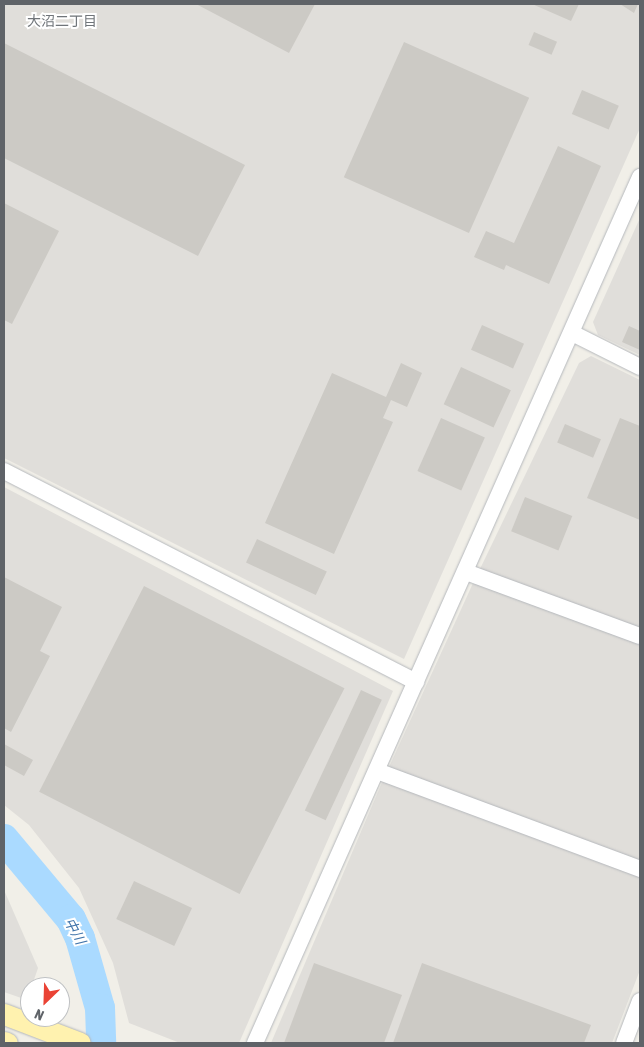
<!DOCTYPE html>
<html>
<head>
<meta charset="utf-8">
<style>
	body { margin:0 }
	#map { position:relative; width:644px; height:1047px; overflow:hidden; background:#f1efe8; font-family:"Asap Condensed","Noto Sans JP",sans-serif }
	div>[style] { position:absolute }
	.industrial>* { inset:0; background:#e0deda }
	.river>* { height:30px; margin:-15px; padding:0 15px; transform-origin:15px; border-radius:15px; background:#aadaff }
	.building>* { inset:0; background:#cccac5; transform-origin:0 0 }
	.roads { filter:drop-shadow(0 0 1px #b5b8bc) drop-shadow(0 0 1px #b5b8bc) }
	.minor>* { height:16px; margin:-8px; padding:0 8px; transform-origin:8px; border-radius:8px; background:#fff }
	.major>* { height:21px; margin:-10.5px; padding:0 10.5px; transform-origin:10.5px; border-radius:10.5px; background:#fff2af }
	span { translate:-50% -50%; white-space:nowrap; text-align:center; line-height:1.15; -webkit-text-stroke:4px #fff; paint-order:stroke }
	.neighbourhood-label { font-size:14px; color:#70757a }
	.water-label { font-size:14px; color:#4174aa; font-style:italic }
	.frame { position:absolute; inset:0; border:5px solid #5f6368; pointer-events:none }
	.north { position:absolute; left:20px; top:977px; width:50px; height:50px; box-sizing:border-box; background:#fff; border:1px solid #bfc1c3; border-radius:50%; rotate:204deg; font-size:14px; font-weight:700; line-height:20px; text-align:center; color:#5f6368 }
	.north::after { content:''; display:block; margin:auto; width:18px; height:22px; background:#ea4335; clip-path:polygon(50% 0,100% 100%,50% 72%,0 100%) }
</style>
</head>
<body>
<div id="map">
	<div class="industrial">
		<div style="clip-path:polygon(4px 4px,640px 4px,640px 128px,404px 659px,4px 458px)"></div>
		<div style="clip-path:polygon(640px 218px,640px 355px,598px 335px,593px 322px)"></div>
		<div style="clip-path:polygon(591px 356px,640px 380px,640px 628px,480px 569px,579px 363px)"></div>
		<div style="clip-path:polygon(4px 487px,393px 691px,239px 1043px,180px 1043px,129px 1023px,113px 963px,79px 888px,29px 825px,4px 805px)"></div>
		<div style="clip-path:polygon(474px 581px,640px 643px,640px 862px,389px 767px)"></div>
		<div style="clip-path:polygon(383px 780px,640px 876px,640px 970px,612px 1043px,271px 1043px)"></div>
		<div style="clip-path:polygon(4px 890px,38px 968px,27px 1000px,4px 992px)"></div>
	</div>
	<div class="river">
		<div style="left:4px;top:839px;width:104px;rotate:50.1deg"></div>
		<div style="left:71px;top:919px;width:21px;rotate:65deg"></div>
		<div style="left:80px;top:938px;width:73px;rotate:74.1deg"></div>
		<div style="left:100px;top:1008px;width:35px;rotate:88deg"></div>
	</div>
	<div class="building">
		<div style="clip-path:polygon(196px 4px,315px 4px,289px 53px)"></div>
		<div style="clip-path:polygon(532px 4px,579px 4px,571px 21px)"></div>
		<div style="clip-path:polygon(620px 4px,638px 4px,634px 13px)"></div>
		<div style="left:534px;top:32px;width:25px;height:14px;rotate:23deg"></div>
		<div style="left:404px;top:42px;width:137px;height:148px;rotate:24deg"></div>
		<div style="clip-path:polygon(4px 43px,245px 165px,198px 256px,4px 158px)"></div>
		<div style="left:582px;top:90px;width:40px;height:26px;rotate:23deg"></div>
		<div style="clip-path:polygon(558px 146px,601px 166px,549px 284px,506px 265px,504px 270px,474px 257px,486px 231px,514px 243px)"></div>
		<div style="clip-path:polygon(4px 203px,59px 231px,12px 324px,4px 320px)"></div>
		<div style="left:482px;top:325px;width:46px;height:27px;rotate:24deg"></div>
		<div style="clip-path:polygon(629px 326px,640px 331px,640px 350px,622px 342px)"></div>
		<div style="clip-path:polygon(401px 363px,422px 373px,407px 407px,391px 400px,383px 418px,393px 422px,334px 554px,265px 523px,332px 373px,386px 397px)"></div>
		<div style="left:461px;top:367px;width:55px;height:41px;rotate:25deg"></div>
		<div style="left:441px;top:418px;width:48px;height:58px;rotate:24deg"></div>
		<div style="clip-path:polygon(620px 418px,640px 426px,640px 520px,587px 498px)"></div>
		<div style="left:565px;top:424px;width:39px;height:20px;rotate:23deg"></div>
		<div style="left:525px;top:497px;width:51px;height:37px;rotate:22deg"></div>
		<div style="left:257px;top:539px;width:77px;height:26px;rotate:25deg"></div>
		<div style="clip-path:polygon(4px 577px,62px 607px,40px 651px,50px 656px,11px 732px,4px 728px)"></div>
		<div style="left:144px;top:586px;width:225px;height:231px;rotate:27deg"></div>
		<div style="left:361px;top:690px;width:23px;height:133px;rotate:25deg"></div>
		<div style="clip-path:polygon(4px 744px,33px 760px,24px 776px,4px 765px)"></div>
		<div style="left:134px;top:881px;width:64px;height:42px;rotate:25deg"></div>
		<div style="clip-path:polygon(314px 963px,402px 995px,384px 1043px,284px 1043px)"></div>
		<div style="clip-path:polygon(422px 963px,591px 1025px,584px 1043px,393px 1043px)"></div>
	</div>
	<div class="roads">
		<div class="minor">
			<div style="left:572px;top:333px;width:76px;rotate:26.6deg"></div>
			<div style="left:4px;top:471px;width:463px;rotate:27.1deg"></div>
			<div style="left:466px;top:572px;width:185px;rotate:20.2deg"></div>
			<div style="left:377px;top:771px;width:281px;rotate:20.4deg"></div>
			<div style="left:255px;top:1043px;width:948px;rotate:-66.03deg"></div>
			<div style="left:624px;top:1043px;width:45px;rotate:-69.1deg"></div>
		</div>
		<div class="major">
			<div style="left:4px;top:1014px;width:81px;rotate:20.9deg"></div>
			<div style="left:4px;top:1042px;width:3px;rotate:18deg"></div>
		</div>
	</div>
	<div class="neighbourhood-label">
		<span style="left:62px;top:21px">大沼二丁目</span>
	</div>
	<div class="water-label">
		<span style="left:75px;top:931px;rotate:62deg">中川</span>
	</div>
	<div class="frame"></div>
	<div class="north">N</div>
</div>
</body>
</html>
